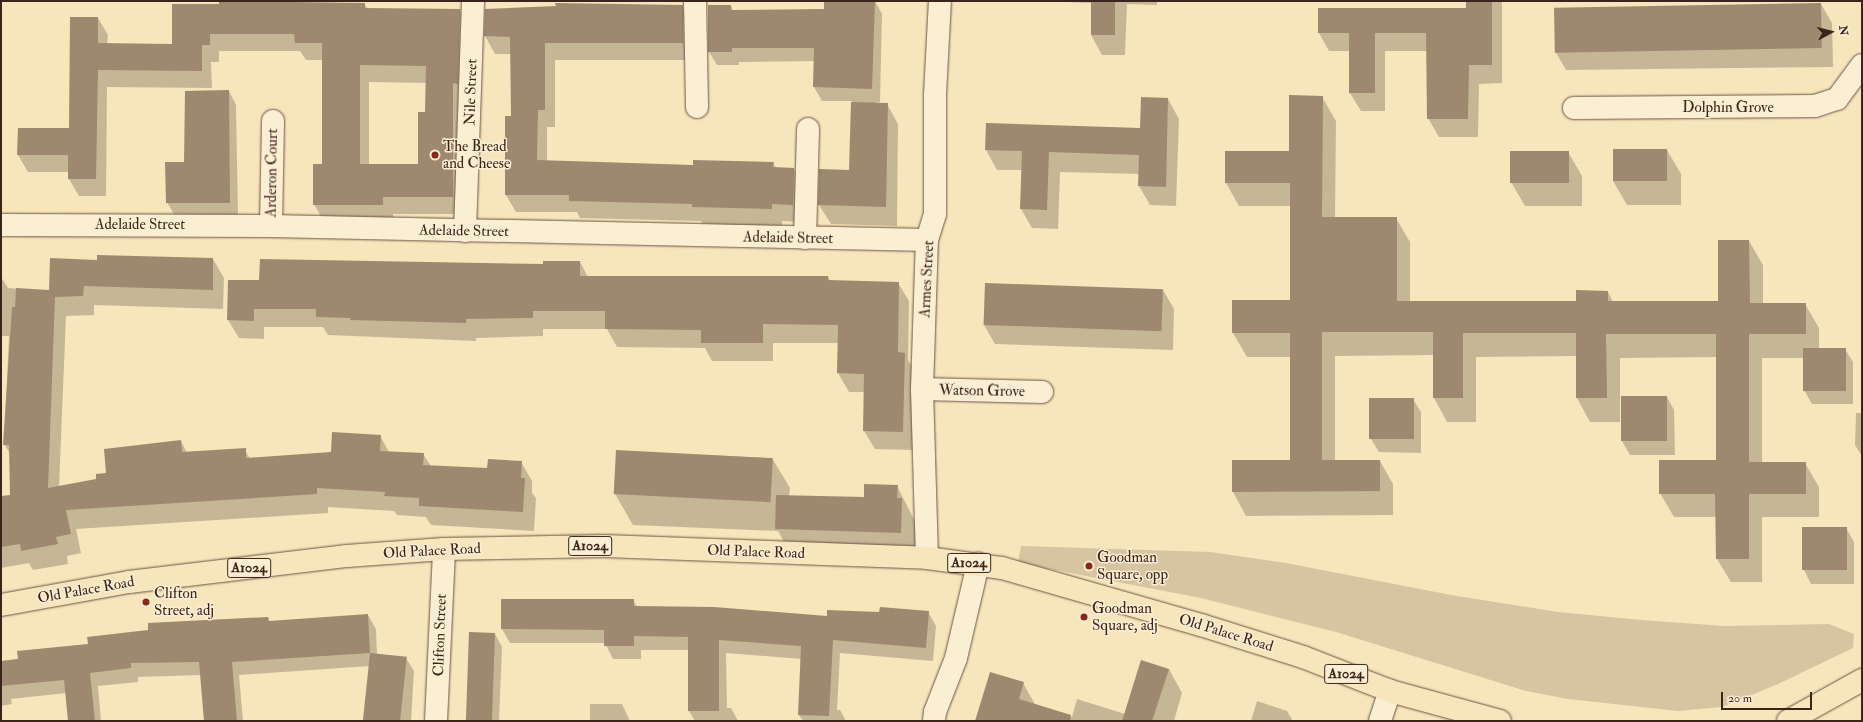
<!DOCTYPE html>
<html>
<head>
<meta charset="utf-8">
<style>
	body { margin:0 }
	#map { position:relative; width:1863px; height:722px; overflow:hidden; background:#f7e5bc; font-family:"IM FELL Double Pica",serif }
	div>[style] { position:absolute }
	.green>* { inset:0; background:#d7c4a1 }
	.shadow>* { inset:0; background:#0003 }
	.building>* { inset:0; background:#9e886f; transform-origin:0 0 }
	.roads { filter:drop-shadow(0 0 1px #6c5443) drop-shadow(0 0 1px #6c5443) }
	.street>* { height:22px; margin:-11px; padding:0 11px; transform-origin:11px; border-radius:11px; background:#faeed3 }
	.primary>* { height:22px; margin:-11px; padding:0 11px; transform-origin:11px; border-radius:11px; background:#f7e5bc }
	.dots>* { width:11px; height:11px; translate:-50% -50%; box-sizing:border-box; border:2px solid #faeed3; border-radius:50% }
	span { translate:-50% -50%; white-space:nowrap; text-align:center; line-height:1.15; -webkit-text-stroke:3px #faeed3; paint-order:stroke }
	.shield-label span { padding:1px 3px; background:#faeed3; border:1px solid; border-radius:3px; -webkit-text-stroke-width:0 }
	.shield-label { font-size:14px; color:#3d241b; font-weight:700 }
	.street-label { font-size:15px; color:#3d241b }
	.poi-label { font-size:15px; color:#3d241b }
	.left { translate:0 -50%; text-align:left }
	.frame { position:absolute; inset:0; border:2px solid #3d241b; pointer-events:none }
	.north { position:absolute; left:1811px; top:12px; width:40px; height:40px; -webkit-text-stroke:3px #faeed3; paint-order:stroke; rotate:83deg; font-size:11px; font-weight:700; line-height:16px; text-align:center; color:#3d241b }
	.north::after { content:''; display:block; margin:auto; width:14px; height:18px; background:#3d241b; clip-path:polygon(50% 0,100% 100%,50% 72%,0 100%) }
	.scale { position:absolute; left:1721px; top:692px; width:91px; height:18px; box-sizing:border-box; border:2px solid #3d241b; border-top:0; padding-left:5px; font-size:12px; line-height:14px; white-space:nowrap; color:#3d241b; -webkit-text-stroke:3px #faeed3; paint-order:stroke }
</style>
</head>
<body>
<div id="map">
	<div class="green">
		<div style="clip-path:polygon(1021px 546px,1210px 552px,1286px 563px,1451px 595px,1558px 612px,1641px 620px,1725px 626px,1829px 624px,1854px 634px,1853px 648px,1778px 684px,1722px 707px,1678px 711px,1568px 699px,1526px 691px,1336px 632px,1201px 598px,1018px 563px)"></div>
	</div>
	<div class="shadow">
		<div style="clip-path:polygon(evenodd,220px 1px,364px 4px,368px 9px,460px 10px,470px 27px,462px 214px,393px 214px,393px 222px,324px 222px,314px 204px,323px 165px,323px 60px,306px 60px,300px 51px,219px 51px,219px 62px,211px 62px,212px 88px,107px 87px,106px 196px,79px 196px,69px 179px,69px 172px,28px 172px,18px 155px,70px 129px,98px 18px,108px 35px,107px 45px,173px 45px,220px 5px,220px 1px,369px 82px,427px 83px,426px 113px,419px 165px,369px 165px,369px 82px)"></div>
		<div style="clip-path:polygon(825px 1px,875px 1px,882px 14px,880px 102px,870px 104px,887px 104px,898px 124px,897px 226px,831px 224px,819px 205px,850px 171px,852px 101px,822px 101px,814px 87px,815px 61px,739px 62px,739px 65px,717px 65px,709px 52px,731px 6px,733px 11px,825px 10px)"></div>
		<div style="clip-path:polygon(1041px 1px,1157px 1px,1157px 5px,1127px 4px,1125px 55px,1102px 55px,1091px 35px,1092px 3px)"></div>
		<div style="clip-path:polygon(1467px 1px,1502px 1px,1502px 83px,1479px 84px,1478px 137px,1439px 137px,1428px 118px,1428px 51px,1385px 51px,1385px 111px,1361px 111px,1350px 93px,1350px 51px,1329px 51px,1319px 33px,1467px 9px)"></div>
		<div style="clip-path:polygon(1821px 4px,1832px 23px,1833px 67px,1566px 70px,1555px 51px)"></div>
		<div style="clip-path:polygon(682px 6px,692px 23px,693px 60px,555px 60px,555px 127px,547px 127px,547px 161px,694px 166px,773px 163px,776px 168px,794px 169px,804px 186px,803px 222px,782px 221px,782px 227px,703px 224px,701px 221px,580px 218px,577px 212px,516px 212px,506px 195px,512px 117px,512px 54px,495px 54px,485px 36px,486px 10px)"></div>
		<div style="clip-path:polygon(229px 91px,236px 105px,238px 216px,175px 216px,167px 202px,185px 163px)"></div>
		<div style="clip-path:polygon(1322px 97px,1336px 121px,1335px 218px,1396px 218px,1410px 242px,1410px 302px,1577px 302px,1608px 292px,1613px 302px,1719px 302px,1749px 241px,1763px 265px,1763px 304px,1805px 304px,1819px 328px,1819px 349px,1845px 349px,1853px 362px,1853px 404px,1812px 404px,1804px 390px,1804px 358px,1762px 358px,1762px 463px,1805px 463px,1819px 487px,1819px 517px,1762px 517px,1762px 582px,1731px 582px,1717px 559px,1717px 517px,1674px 517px,1660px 493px,1717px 461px,1717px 357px,1620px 358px,1620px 422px,1590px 422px,1577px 398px,1577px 356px,1476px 357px,1476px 422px,1447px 422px,1434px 398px,1434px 355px,1335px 356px,1335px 461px,1380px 461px,1393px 484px,1393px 515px,1246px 516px,1233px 492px,1291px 461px,1291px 357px,1247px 357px,1233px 333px,1291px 301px,1291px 206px,1239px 206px,1226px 183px,1290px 152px)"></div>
		<div style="clip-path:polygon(1168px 99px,1179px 119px,1176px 206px,1150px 205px,1139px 186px,1140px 174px,1060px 172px,1058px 229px,1032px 228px,1021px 209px,1022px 170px,997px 170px,986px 150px,987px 124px,1141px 129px)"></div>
		<div style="clip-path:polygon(1614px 150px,1667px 150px,1681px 174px,1681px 205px,1627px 205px,1613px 181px)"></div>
		<div style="clip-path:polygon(1568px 152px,1582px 176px,1582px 206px,1525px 206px,1511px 182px)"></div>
		<div style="clip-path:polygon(213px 259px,224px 278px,223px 309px,94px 305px,94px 315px,66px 316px,59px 487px,97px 480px,181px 441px,187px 453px,245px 450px,250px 459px,332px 453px,380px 436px,389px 452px,423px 454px,431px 466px,488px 469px,521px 462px,532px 481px,532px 493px,536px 498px,534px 531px,431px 525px,426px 517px,397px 515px,394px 511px,328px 507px,328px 513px,76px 529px,81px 553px,67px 556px,68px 564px,33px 570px,29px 563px,1px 568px,1px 498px,11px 496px,11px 455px,4px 444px,9px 336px,1px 336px,1px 277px,8px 288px,50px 291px,98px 261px)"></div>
		<div style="clip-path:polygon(580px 262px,588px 277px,828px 276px,830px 281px,898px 283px,909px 301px,908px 360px,915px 372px,913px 450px,875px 449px,864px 431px,865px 392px,849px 392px,838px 373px,839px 343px,773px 343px,773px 361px,712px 361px,705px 348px,617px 347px,607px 329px,543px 329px,543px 336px,476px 338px,476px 341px,328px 335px,323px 327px,264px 327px,264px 339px,239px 338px,228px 320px,260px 282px)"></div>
		<div style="clip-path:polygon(1163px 290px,1174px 309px,1173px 350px,995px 344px,984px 325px)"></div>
		<div style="clip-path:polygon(1622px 397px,1667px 397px,1674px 410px,1675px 455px,1630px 455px,1622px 441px)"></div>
		<div style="clip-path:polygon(1413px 399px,1421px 412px,1421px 453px,1379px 452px,1371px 439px)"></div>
		<div style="clip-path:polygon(1856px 413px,1862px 413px,1862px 456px,1855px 445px)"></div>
		<div style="clip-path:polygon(617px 451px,772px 458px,790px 488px,789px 496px,865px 498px,897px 486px,919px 529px,918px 563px,794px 559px,778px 531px,633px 525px,615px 494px)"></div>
		<div style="clip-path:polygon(1803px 528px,1846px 528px,1854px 542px,1854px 584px,1811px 584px,1804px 570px)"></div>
		<div style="clip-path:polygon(502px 600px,633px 600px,637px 607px,828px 617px,928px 612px,936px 626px,933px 661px,840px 653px,837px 710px,840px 710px,846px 721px,803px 721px,799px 715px,802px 659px,726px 653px,727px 708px,731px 708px,738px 721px,695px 721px,689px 711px,689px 650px,641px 650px,641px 659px,613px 659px,605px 643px,510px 643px,502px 629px)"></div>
		<div style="clip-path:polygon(368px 615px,376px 629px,377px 654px,406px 658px,414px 671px,411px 721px,366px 721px,370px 666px,239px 675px,243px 721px,205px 721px,201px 675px,138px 677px,138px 682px,98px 686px,101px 721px,69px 721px,66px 693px,11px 699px,12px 704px,1px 706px,1px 662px,89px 645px,268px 618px,270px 622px)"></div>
		<div style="clip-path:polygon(495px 634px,502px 647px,499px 721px,466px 721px)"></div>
		<div style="clip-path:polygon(1169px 669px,1182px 693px,1174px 721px,975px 721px,1023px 683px,1036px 706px,1072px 717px,1077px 699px,1125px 714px)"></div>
		<div style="clip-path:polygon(1257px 701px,1287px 711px,1293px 721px,1251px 721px)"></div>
		<div style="clip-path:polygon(590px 704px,622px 704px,630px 721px,590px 721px)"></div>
	</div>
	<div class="building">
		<div style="clip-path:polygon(evenodd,219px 1px,365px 3px,365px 8px,460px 9px,458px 84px,453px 83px,453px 197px,383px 197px,383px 205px,313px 205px,313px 164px,322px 164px,322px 43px,295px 43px,294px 34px,210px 34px,210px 45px,202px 45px,202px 71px,98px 70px,96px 179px,68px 179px,68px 155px,17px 155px,18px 128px,69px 128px,70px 17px,98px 17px,98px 43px,172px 44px,172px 4px,219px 4px,219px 1px,360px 65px,426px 66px,425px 112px,418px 112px,418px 164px,360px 164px,360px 65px)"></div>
		<div style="clip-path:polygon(824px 1px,875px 1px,872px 89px,813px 87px,814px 48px,732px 48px,732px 52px,708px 52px,708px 5px,731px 5px,731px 10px,824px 9px)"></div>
		<div style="left:1091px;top:1px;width:24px;height:34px"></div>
		<div style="clip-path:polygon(1466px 1px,1492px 1px,1492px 65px,1469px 65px,1468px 119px,1427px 119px,1426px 33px,1375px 33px,1375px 93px,1349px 93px,1349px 33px,1318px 33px,1318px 8px,1466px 8px)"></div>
		<div style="clip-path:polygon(555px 3px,683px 5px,683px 43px,545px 43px,545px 110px,538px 110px,537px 160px,693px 165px,693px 160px,774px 162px,773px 167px,794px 168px,793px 205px,772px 204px,772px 209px,692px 207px,692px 204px,569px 201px,569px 195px,505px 195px,505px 116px,511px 116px,510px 37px,484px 36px,485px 9px,556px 6px)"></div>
		<div style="left:1821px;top:3px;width:45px;height:267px;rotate:89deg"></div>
		<div style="clip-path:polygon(229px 90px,230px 203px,166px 203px,165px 162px,184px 162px,185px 91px)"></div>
		<div style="clip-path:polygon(1289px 95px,1323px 96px,1322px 217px,1397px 217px,1397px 301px,1576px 301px,1576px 290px,1608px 291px,1608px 301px,1718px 301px,1718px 240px,1749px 240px,1750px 303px,1806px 303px,1806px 334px,1749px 334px,1749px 462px,1806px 462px,1806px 494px,1749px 494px,1749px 559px,1716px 559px,1715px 494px,1659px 494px,1659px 460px,1716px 460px,1716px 334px,1606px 334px,1607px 398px,1576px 398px,1576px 333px,1463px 333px,1463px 398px,1433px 398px,1433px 332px,1322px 332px,1322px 460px,1380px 460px,1380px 491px,1232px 492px,1232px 460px,1290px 460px,1290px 333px,1232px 333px,1232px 300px,1290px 300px,1290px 183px,1225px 183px,1225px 151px,1289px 151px)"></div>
		<div style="clip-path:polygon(1141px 97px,1168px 98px,1166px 187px,1138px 186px,1139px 155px,1049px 152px,1047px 210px,1020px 209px,1022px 151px,985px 150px,986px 123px,1140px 128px)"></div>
		<div style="clip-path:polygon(851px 102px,888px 103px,886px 207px,818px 205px,819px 169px,849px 170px)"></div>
		<div style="left:1613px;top:149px;width:54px;height:32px"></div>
		<div style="left:1510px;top:151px;width:59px;height:32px"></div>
		<div style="clip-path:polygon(97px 255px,213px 258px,213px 290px,84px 286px,83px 296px,55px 297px,48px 488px,96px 479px,96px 474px,106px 473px,104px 449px,181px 440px,182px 452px,246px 448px,246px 458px,331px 452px,332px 432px,381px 435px,380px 451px,424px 453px,423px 465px,487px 468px,488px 459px,522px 461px,521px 478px,525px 478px,523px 512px,419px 506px,419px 498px,384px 496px,385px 492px,317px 488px,317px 494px,66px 510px,71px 534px,56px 537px,58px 544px,21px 551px,20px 544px,1px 547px,1px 496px,10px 495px,9px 445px,3px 445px,12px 307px,15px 307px,16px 288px,49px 290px,50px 258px,97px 260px)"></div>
		<div style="clip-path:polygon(260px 259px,543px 264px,543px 261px,580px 261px,580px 276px,828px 276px,828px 280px,899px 282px,898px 352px,905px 353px,903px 432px,863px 431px,864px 374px,837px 373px,838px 325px,763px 324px,763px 343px,701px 343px,701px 330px,605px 329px,605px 311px,533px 311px,533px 318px,466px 319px,466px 323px,350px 320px,351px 318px,316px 317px,316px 309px,254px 309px,254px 321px,227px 320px,228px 280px,259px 280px)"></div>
		<div style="left:985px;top:283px;width:178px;height:42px;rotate:2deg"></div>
		<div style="left:1803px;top:348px;width:43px;height:43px"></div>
		<div style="left:1621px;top:396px;width:46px;height:45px"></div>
		<div style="left:1369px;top:398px;width:45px;height:41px"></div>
		<div style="left:616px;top:450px;width:157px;height:44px;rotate:3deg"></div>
		<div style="clip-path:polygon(864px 484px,898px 485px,897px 498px,902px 498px,901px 533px,775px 529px,776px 495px,864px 497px)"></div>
		<div style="left:1802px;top:527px;width:45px;height:43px"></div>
		<div style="clip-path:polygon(501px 599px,634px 599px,634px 606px,714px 607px,827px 616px,827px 610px,879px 612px,880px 607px,929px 611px,926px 648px,833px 640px,829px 716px,798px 715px,801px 646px,719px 640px,719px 711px,688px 711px,688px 637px,634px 636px,634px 646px,604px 646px,604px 630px,501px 629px)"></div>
		<div style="clip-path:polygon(368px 614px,370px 653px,232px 662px,237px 721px,204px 721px,199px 662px,131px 663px,131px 668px,90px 673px,95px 721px,68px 721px,64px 680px,1px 686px,1px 661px,18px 659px,17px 651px,88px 644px,87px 637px,148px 630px,148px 623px,268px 617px,269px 621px)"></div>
		<div style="left:469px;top:632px;width:26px;height:89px;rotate:2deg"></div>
		<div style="left:370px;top:653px;width:37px;height:68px;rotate:6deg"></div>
		<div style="clip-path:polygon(1141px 660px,1169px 669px,1152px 721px,1122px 721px)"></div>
		<div style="clip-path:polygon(990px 672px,1024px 682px,1019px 699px,1071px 715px,1070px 721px,975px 721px)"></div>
	</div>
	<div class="roads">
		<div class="street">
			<div style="left:695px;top:1px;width:106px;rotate:88.9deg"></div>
			<div style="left:1574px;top:108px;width:241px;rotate:-0.5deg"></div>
			<div style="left:1815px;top:106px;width:23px;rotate:-18deg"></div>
			<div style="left:1837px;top:99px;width:42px;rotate:-53.7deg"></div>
			<div style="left:1px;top:225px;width:270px;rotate:0.2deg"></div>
			<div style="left:271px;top:226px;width:656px;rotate:1.22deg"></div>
			<div style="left:271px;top:226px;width:105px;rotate:-88.9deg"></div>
			<div style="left:465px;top:231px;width:230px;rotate:-88deg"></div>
			<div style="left:805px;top:238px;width:109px;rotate:-88.4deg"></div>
			<div style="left:922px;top:389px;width:120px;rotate:1.4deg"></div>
			<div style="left:927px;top:558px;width:169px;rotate:-91.7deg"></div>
			<div style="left:922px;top:389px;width:149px;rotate:-88.1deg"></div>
			<div style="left:927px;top:240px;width:27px;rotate:-73deg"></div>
			<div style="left:935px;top:214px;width:119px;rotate:-90deg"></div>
			<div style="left:935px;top:95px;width:94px;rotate:-87deg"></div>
			<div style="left:436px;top:721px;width:172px;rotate:-87.3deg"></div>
			<div style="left:934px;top:721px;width:9px;rotate:-84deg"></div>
			<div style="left:935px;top:712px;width:58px;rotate:-68.7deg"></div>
			<div style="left:956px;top:658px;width:97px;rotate:-76.8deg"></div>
			<div style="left:1380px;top:721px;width:32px;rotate:-72deg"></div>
		</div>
		<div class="primary">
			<div style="left:1px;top:605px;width:130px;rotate:-10.2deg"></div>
			<div style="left:129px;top:582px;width:220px;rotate:-6.8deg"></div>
			<div style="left:347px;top:556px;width:97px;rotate:-4.1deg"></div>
			<div style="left:444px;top:549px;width:160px;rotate:-1.1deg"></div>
			<div style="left:604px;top:546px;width:323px;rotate:2.1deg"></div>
			<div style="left:927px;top:558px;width:76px;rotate:7.6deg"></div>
			<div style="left:1002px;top:568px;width:207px;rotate:16deg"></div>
			<div style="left:1201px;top:625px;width:107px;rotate:17.4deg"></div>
			<div style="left:1303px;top:657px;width:93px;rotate:21.3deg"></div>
			<div style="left:1390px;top:691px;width:114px;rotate:15.3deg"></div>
			<div style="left:1788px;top:721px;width:85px;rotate:-29deg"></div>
		</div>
	</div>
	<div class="dots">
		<div style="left:435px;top:155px;background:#8f2418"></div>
		<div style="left:1089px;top:566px;background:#8f2418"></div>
		<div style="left:146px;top:602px;background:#8f2418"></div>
		<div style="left:1084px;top:617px;background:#8f2418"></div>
	</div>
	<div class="shield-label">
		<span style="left:590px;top:546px">A1024</span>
		<span style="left:969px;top:563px">A1024</span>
		<span style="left:249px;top:568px">A1024</span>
		<span style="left:1346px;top:674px">A1024</span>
	</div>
	<div class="street-label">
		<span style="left:471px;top:92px;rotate:-88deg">Nile Street</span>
		<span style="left:1728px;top:108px">Dolphin Grove</span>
		<span style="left:272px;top:173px;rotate:-89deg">Arderon Court</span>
		<span style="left:140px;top:225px">Adelaide Street</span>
		<span style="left:464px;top:231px;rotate:1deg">Adelaide Street</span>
		<span style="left:788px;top:238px;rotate:1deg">Adelaide Street</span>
		<span style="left:927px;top:279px;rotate:-87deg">Armes Street</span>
		<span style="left:982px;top:391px;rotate:1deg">Watson Grove</span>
		<span style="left:432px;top:551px;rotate:-3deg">Old Palace Road</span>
		<span style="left:756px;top:552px;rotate:2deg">Old Palace Road</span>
		<span style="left:86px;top:590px;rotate:-10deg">Old Palace Road</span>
		<span style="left:1226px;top:633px;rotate:17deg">Old Palace Road</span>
		<span style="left:440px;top:635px;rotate:-88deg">Clifton Street</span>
	</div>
	<div class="poi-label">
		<span class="left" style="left:443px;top:155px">The Bread<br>and Cheese</span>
		<span class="left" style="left:1097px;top:566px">Goodman<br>Square, opp</span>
		<span class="left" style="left:154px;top:602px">Clifton<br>Street, adj</span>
		<span class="left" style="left:1092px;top:617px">Goodman<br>Square, adj</span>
	</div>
	<div class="frame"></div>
	<div class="north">N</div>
	<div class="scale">20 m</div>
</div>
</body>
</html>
